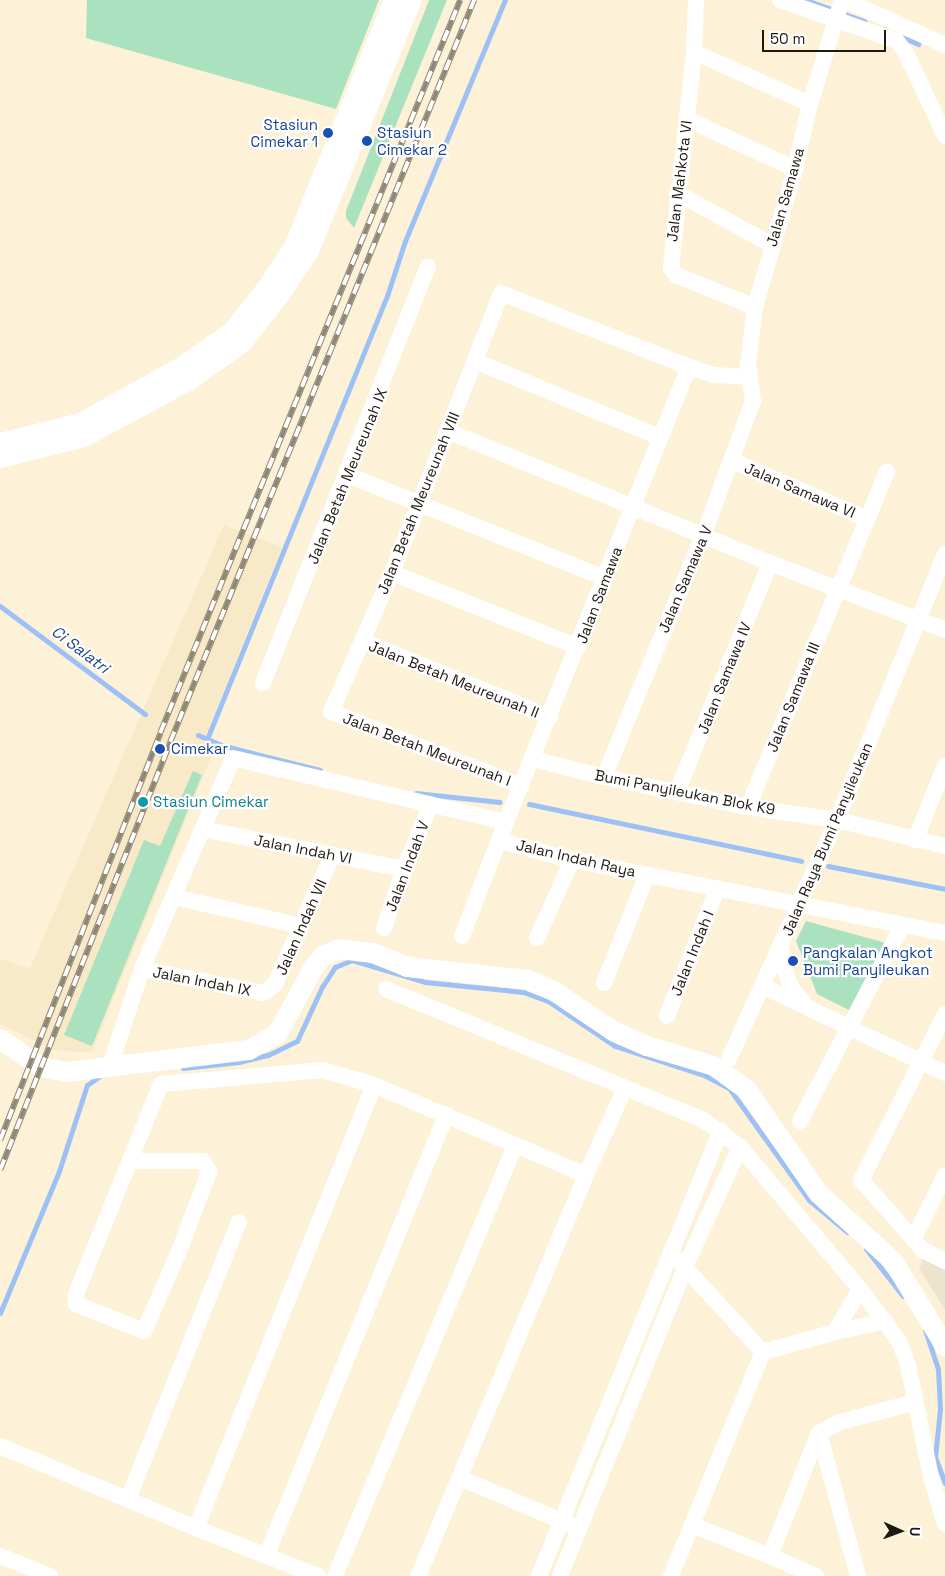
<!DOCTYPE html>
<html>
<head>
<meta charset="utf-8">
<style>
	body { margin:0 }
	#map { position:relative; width:945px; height:1576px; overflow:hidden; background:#fdf2d8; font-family:"Space Grotesk",sans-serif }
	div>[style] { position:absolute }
	.built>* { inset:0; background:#f8e9c8 }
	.education>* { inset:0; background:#ece4cf }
	.green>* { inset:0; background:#aae2bf }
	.stream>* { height:5px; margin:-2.5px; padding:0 2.5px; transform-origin:2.5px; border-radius:2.5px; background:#9ec1f5 }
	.minor>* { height:16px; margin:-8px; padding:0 8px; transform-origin:8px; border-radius:8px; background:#fff }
	.tertiary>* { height:20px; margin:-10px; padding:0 10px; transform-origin:10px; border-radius:10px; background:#fff }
	.rail>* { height:5.5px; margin-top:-2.75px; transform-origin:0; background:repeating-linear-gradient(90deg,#fff 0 11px,#908877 0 22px); box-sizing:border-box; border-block:1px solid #908877 }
	.dots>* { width:14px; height:14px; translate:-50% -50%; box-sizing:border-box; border:2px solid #fff; border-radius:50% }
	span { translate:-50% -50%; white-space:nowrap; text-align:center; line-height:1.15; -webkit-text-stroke:4.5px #fff; paint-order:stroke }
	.transit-label { font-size:15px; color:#164399 }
	.right { translate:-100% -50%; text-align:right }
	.left { translate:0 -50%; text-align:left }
	.street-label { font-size:15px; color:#1d1910 }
	.culture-label { font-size:15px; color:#0d838f }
	.water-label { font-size:16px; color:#1f4987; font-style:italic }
	.north { position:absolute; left:875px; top:1506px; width:50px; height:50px; -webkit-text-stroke:4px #fff; paint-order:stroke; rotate:92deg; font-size:14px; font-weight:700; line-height:20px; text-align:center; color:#1d1910 }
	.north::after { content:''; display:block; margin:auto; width:18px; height:22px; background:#1d1910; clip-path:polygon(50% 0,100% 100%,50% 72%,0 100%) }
	.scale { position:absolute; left:762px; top:30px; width:124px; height:22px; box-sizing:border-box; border:2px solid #1d1910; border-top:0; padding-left:6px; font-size:15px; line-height:18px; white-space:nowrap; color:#1d1910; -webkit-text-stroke:4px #fff; paint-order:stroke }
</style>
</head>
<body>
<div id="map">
	<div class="built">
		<div style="clip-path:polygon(224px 525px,282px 547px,203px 742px,215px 747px,92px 1052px,57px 1051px,0 1024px,0 959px,30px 968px)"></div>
	</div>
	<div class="education">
		<div style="clip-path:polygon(923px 1259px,945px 1270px,945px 1310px,919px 1268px)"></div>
	</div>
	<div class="green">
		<div style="clip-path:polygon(87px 0,379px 0,336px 109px,86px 38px)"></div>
		<div style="clip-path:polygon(429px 0,447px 0,354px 228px,346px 218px,346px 211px)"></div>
		<div style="clip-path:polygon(193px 771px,202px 775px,92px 1046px,64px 1035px,144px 840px,160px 846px)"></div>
		<div style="clip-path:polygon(806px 921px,886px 943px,851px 1011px,817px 994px,796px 941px)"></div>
	</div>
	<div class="stream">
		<div style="left:806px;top:0;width:62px;rotate:19.9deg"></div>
		<div style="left:900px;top:36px;width:20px;rotate:24deg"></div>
		<div style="left:0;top:606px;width:181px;rotate:36.7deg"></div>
		<div style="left:198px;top:735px;width:25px;rotate:23deg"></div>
		<div style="left:221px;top:745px;width:102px;rotate:14.2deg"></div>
		<div style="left:207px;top:739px;width:478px;rotate:-67.9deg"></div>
		<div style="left:387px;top:296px;width:58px;rotate:-71.9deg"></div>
		<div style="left:405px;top:241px;width:261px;rotate:-67.5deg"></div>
		<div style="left:416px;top:793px;width:84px;rotate:6.1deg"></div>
		<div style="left:529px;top:804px;width:278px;rotate:11.8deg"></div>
		<div style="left:828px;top:866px;width:119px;rotate:11.1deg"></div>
		<div style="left:183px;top:1068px;width:56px;rotate:-6.1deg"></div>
		<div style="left:239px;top:1062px;width:30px;rotate:-14deg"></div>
		<div style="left:268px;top:1055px;width:32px;rotate:-26deg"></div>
		<div style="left:297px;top:1041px;width:60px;rotate:-65.2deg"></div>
		<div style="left:322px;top:987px;width:24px;rotate:-57deg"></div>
		<div style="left:335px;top:967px;width:18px;rotate:-22deg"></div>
		<div style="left:352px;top:960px;width:76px;rotate:16.8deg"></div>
		<div style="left:425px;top:982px;width:99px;rotate:5.8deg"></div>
		<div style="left:523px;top:992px;width:27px;rotate:20deg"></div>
		<div style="left:548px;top:1001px;width:81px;rotate:33.9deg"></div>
		<div style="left:615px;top:1046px;width:96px;rotate:18.2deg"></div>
		<div style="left:706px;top:1076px;width:26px;rotate:28deg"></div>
		<div style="left:729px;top:1088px;width:138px;rotate:54.5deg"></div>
		<div style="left:809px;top:1200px;width:50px;rotate:40.1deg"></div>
		<div style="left:866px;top:1249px;width:60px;rotate:51.8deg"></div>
		<div style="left:0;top:1313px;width:154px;rotate:-67.4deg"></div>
		<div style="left:59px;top:1171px;width:90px;rotate:-72deg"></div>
		<div style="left:87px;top:1085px;width:16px;rotate:-35deg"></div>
		<div style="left:925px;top:1330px;width:41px;rotate:71.6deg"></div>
		<div style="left:938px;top:1369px;width:40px;rotate:87.1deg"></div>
		<div style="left:940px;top:1409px;width:48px;rotate:95.9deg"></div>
		<div style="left:935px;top:1457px;width:28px;rotate:69deg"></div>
	</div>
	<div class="minor">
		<div style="left:696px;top:0;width:52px;rotate:92.2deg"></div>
		<div style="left:694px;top:52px;width:218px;rotate:96.1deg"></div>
		<div style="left:671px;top:269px;width:8px;rotate:50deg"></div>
		<div style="left:676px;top:275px;width:85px;rotate:22.1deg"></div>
		<div style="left:780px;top:0;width:124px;rotate:19.3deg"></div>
		<div style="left:897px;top:41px;width:17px;rotate:54deg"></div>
		<div style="left:907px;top:55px;width:89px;rotate:64.9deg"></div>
		<div style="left:845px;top:0;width:110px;rotate:24.2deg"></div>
		<div style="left:694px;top:52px;width:127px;rotate:24.1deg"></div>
		<div style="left:687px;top:119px;width:119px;rotate:24.8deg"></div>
		<div style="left:677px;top:193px;width:108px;rotate:28.7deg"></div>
		<div style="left:475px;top:361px;width:199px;rotate:22.4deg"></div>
		<div style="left:448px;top:431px;width:348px;rotate:22.3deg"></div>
		<div style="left:770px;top:563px;width:187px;rotate:20.9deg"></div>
		<div style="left:733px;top:461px;width:146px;rotate:23.4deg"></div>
		<div style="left:348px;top:475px;width:276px;rotate:21.9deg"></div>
		<div style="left:392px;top:573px;width:200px;rotate:21.7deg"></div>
		<div style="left:362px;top:641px;width:203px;rotate:22deg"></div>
		<div style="left:263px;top:683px;width:448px;rotate:-68.4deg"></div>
		<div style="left:233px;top:758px;width:280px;rotate:13.2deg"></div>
		<div style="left:506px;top:822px;width:122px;rotate:111.1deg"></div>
		<div style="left:533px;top:759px;width:73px;rotate:14.2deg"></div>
		<div style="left:604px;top:777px;width:147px;rotate:11.8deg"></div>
		<div style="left:748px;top:807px;width:90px;rotate:8.3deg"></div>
		<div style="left:837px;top:820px;width:111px;rotate:13.5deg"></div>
		<div style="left:604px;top:777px;width:261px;rotate:-67.7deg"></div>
		<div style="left:703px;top:536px;width:144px;rotate:-69.7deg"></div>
		<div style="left:753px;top:401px;width:36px;rotate:-98deg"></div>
		<div style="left:748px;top:365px;width:58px;rotate:-83.1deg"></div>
		<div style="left:755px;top:307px;width:144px;rotate:-73.8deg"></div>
		<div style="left:795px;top:169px;width:67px;rotate:-77deg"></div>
		<div style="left:810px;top:104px;width:109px;rotate:-72.9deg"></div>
		<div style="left:522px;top:786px;width:205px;rotate:-158.8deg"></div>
		<div style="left:331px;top:712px;width:152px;rotate:-66.3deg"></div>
		<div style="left:392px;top:573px;width:300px;rotate:-68.7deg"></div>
		<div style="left:501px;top:293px;width:202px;rotate:21.5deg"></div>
		<div style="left:689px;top:367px;width:25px;rotate:18deg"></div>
		<div style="left:713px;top:375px;width:36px;rotate:3deg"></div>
		<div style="left:677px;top:792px;width:247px;rotate:-67.9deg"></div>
		<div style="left:748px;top:807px;width:363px;rotate:-67.5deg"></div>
		<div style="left:506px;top:822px;width:490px;rotate:-68.1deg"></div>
		<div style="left:203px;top:829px;width:205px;rotate:11.3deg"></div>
		<div style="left:915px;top:840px;width:80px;rotate:-67.9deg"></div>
		<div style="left:500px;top:841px;width:74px;rotate:14.8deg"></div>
		<div style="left:572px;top:860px;width:380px;rotate:11.1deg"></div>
		<div style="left:174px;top:897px;width:131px;rotate:12.8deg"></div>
		<div style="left:384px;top:928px;width:62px;rotate:-71.3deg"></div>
		<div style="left:404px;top:869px;width:70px;rotate:-67.4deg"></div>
		<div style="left:537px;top:938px;width:85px;rotate:-65.8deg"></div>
		<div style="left:780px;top:945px;width:24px;rotate:81deg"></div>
		<div style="left:784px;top:969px;width:22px;rotate:68deg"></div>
		<div style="left:792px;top:989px;width:25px;rotate:50deg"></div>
		<div style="left:808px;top:1008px;width:152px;rotate:25.4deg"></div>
		<div style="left:142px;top:969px;width:122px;rotate:11.3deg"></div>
		<div style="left:262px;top:993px;width:7px;rotate:-27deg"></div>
		<div style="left:268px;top:990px;width:9px;rotate:-41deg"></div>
		<div style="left:275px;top:984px;width:140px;rotate:-66deg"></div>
		<div style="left:604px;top:983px;width:116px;rotate:-68.3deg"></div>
		<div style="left:762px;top:986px;width:44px;rotate:25.4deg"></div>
		<div style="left:386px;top:989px;width:342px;rotate:22.4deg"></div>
		<div style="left:702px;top:1119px;width:47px;rotate:36.4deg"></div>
		<div style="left:740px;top:1147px;width:186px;rotate:49.8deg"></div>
		<div style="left:860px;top:1289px;width:65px;rotate:53.1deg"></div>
		<div style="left:899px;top:1341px;width:26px;rotate:69deg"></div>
		<div style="left:908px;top:1365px;width:114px;rotate:78.4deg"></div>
		<div style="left:931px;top:1477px;width:49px;rotate:73.4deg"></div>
		<div style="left:945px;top:1014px;width:186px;rotate:116.8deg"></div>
		<div style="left:861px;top:1180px;width:94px;rotate:48.5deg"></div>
		<div style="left:923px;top:1250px;width:25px;rotate:27deg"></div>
		<div style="left:667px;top:1016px;width:136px;rotate:-68.4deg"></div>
		<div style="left:729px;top:1059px;width:262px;rotate:-65.7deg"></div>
		<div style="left:837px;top:820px;width:287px;rotate:-67.9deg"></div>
		<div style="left:110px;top:1066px;width:102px;rotate:-71.7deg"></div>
		<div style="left:142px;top:969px;width:229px;rotate:-66.6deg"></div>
		<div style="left:800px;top:1121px;width:220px;rotate:-62.4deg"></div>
		<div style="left:131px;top:1161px;width:72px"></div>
		<div style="left:203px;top:1161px;width:13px;rotate:61deg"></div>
		<div style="left:209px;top:1172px;width:88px;rotate:110.7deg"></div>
		<div style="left:178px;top:1254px;width:84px;rotate:113.8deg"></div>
		<div style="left:144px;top:1331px;width:73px;rotate:-158.3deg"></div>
		<div style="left:76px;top:1304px;width:10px;rotate:-90deg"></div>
		<div style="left:76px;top:1294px;width:227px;rotate:-68deg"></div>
		<div style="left:161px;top:1084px;width:163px;rotate:-4.9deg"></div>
		<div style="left:323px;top:1070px;width:53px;rotate:16.4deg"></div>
		<div style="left:586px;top:1175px;width:95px;rotate:-65.9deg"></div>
		<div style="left:913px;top:1240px;width:72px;rotate:-63.8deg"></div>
		<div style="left:678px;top:1260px;width:125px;rotate:47.3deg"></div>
		<div style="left:835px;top:1332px;width:52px;rotate:-12.2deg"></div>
		<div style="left:819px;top:1433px;width:148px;rotate:74.7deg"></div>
		<div style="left:0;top:1446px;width:212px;rotate:22.7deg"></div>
		<div style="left:460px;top:1478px;width:121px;rotate:22.9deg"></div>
		<div style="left:128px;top:1499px;width:298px;rotate:-68.2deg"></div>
		<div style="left:692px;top:1525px;width:84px;rotate:21.7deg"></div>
		<div style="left:267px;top:1554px;width:475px;rotate:-67.8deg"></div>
		<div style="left:0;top:1556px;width:54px;rotate:21.8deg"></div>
		<div style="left:318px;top:1576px;width:131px;rotate:-158.5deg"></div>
		<div style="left:196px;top:1528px;width:477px;rotate:-68.1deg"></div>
		<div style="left:374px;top:1085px;width:230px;rotate:23deg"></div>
		<div style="left:586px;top:1175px;width:435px;rotate:112.7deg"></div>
		<div style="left:335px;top:1576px;width:467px;rotate:-67.3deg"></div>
		<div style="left:539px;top:1576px;width:481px;rotate:-67.8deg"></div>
		<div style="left:560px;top:1576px;width:336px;rotate:-67.9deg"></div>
		<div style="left:686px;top:1265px;width:130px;rotate:-65.4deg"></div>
		<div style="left:671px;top:1576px;width:242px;rotate:-67.7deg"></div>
		<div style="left:763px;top:1352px;width:75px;rotate:-15.5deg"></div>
		<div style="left:835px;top:1332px;width:50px;rotate:-59.8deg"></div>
		<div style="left:816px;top:1576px;width:50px;rotate:-156.5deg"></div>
		<div style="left:770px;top:1556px;width:132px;rotate:-68.3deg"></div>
		<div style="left:819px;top:1433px;width:24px;rotate:-28deg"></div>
		<div style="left:840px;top:1422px;width:78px;rotate:-14.9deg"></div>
	</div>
	<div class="tertiary">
		<div style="left:0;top:443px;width:83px;rotate:-13.9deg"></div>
		<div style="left:81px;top:423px;width:115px;rotate:-29.2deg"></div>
		<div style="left:181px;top:367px;width:60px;rotate:-34.2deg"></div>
		<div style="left:231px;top:333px;width:58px;rotate:-51.3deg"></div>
		<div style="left:267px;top:288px;width:49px;rotate:-56.6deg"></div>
		<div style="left:294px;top:247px;width:266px;rotate:-68deg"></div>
		<div style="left:0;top:458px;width:87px;rotate:-14deg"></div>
		<div style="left:84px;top:437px;width:118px;rotate:-28.3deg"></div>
		<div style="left:188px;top:381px;width:66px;rotate:-35.1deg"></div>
		<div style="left:242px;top:343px;width:63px;rotate:-52deg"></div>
		<div style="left:281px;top:293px;width:50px;rotate:-56.3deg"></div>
		<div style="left:309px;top:251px;width:271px;rotate:-67.7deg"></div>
		<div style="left:0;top:1039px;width:50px;rotate:34.3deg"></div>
		<div style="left:41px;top:1067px;width:26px;rotate:11deg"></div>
		<div style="left:67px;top:1072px;width:183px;rotate:-6.9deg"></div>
		<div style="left:249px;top:1050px;width:34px;rotate:-30deg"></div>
		<div style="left:278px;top:1033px;width:75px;rotate:-61.4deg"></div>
		<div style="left:314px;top:967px;width:14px;rotate:-51deg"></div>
		<div style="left:323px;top:956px;width:17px;rotate:-24deg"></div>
		<div style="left:339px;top:949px;width:34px;rotate:7deg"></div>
		<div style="left:373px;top:953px;width:37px;rotate:22deg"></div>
		<div style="left:407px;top:967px;width:122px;rotate:6.1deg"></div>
		<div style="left:528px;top:980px;width:28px;rotate:23deg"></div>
		<div style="left:554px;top:991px;width:71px;rotate:34.1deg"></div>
		<div style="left:613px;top:1031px;width:37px;rotate:24deg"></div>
		<div style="left:647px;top:1046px;width:70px;rotate:16.6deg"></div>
		<div style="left:714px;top:1066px;width:41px;rotate:36deg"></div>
		<div style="left:747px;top:1090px;width:125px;rotate:55.4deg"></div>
		<div style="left:818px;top:1193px;width:101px;rotate:42.2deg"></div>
		<div style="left:893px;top:1261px;width:100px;rotate:58.5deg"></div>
	</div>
	<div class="rail">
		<div style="left:0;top:1140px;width:437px;rotate:-68.5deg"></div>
		<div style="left:160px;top:733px;width:792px;rotate:-67.74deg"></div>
		<div style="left:0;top:1170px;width:461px;rotate:-68.3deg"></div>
		<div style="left:170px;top:742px;width:802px;rotate:-67.72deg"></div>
	</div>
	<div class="dots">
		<div style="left:328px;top:133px;background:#1a4fb4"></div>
		<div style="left:367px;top:141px;background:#1a4fb4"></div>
		<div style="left:160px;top:749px;background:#1a4fb4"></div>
		<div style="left:143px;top:802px;background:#0f9aa8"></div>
		<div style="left:793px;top:961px;background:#1a4fb4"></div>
	</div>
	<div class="transit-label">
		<span class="right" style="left:318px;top:133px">Stasiun<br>Cimekar 1</span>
		<span class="left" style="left:377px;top:141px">Stasiun<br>Cimekar 2</span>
		<span class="left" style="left:171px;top:749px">Cimekar</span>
		<span class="left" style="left:803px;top:961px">Pangkalan Angkot<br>Bumi Panyileukan</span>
	</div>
	<div class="street-label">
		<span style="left:679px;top:181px;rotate:-83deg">Jalan Mahkota VI</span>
		<span style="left:785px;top:197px;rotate:-74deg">Jalan Samawa</span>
		<span style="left:347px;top:476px;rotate:-68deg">Jalan Betah Meureunah IX</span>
		<span style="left:800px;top:490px;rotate:23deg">Jalan Samawa VI</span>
		<span style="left:418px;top:503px;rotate:-68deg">Jalan Betah Meureunah VIII</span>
		<span style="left:685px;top:579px;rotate:-67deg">Jalan Samawa V</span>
		<span style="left:599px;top:595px;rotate:-69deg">Jalan Samawa</span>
		<span style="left:724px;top:678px;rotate:-68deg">Jalan Samawa IV</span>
		<span style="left:454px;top:679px;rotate:22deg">Jalan Betah Meureunah II</span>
		<span style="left:793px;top:697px;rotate:-68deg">Jalan Samawa III</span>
		<span style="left:427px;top:749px;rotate:21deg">Jalan Betah Meureunah I</span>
		<span style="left:685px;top:792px;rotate:11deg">Bumi Panyileukan Blok K9</span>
		<span style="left:827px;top:839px;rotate:-67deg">Jalan Raya Bumi Panyileukan</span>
		<span style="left:303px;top:849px;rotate:11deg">Jalan Indah VI</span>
		<span style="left:576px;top:858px;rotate:13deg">Jalan Indah Raya</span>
		<span style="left:407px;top:866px;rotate:-69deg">Jalan Indah V</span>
		<span style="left:301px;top:927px;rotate:-66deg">Jalan Indah VII</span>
		<span style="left:692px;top:953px;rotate:-68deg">Jalan Indah I</span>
		<span style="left:202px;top:981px;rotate:11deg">Jalan Indah IX</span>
	</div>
	<div class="culture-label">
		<span class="left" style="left:153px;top:802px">Stasiun Cimekar</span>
	</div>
	<div class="water-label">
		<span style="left:80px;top:650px;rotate:37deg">Ci Salatri</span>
	</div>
	<div class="north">U</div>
	<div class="scale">50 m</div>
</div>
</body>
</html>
